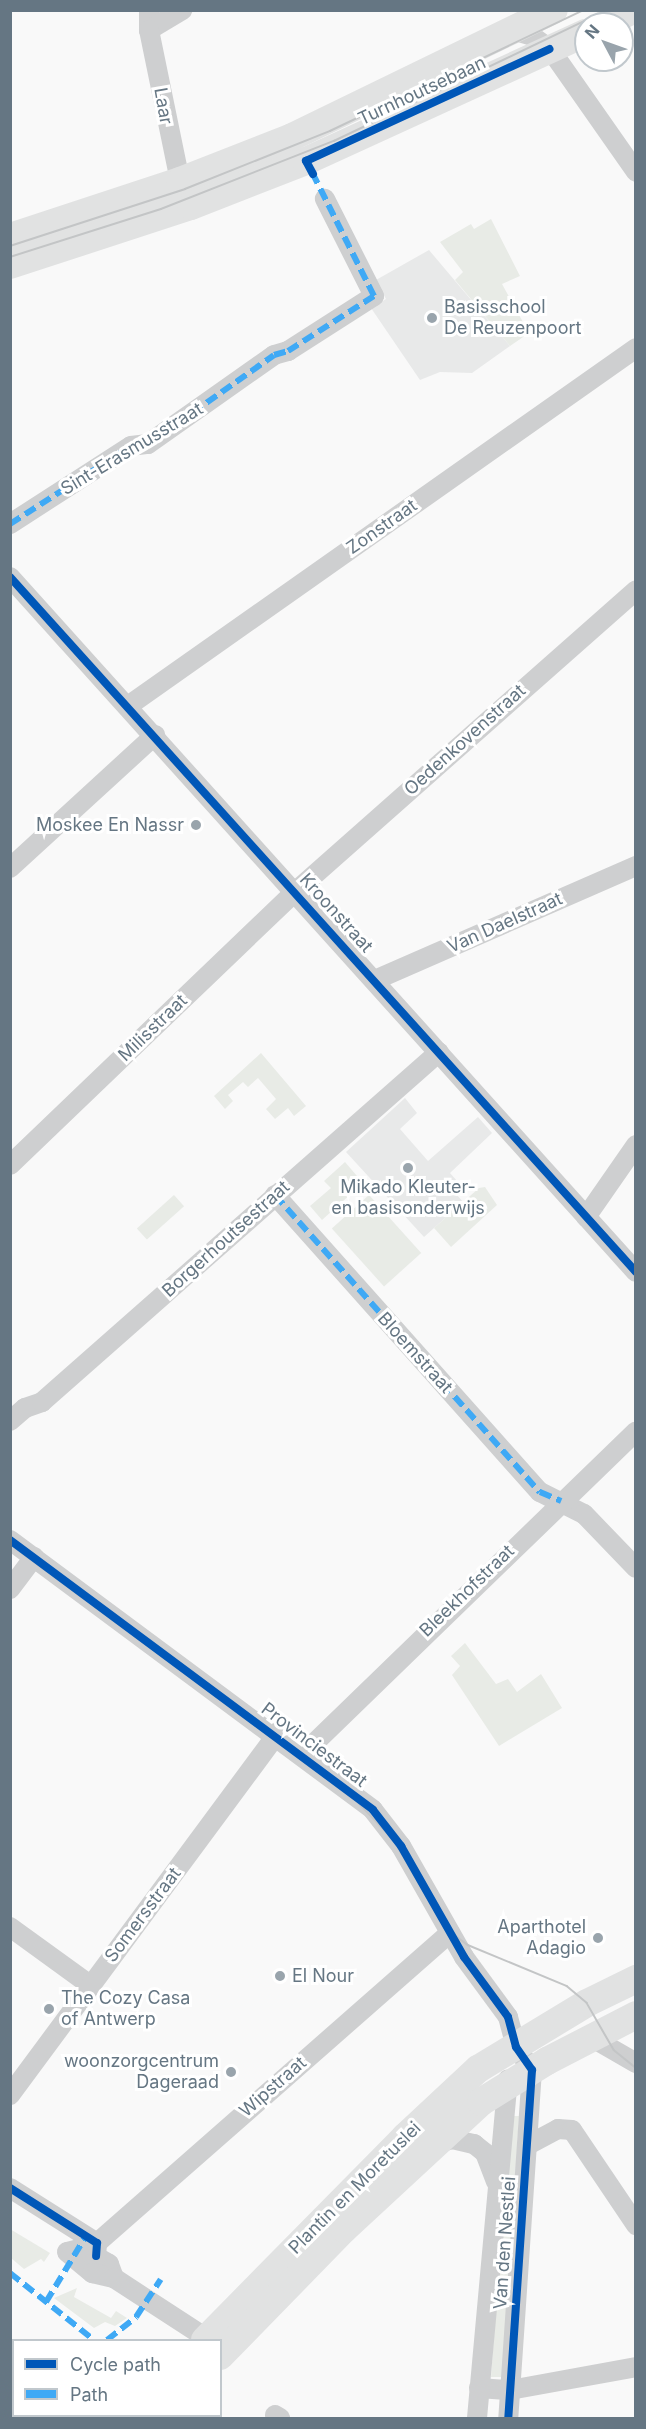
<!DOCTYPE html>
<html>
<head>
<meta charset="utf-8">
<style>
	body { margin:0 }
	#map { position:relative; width:646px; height:2429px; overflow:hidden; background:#f9f9f9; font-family:Inter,sans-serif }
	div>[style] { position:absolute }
	.built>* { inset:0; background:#e8e9e9 }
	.green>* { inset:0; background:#e8ebe6; transform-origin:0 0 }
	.street>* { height:20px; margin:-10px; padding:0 10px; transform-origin:10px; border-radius:10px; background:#cecfd0 }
	.secondary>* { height:28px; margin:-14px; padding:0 14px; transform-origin:14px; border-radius:14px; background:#e1e2e2 }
	.tram>* { height:1.5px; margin:-0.75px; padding:0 0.75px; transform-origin:0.75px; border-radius:0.75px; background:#c3c5c6 }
	.quiet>* { height:6px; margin-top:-3px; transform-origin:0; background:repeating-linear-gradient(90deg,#3fa9f5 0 12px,transparent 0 18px) }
	.cycleway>* { height:8px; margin:-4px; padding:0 4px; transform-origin:4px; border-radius:4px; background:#0057b8 }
	.dots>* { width:16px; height:16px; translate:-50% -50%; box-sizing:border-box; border:3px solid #fff; border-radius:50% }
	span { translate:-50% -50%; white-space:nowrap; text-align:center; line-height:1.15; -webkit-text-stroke:6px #fff; paint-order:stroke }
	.street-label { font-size:18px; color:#657683 }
	.poi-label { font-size:18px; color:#657683 }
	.left { translate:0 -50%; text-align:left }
	.right { translate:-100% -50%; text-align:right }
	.frame { position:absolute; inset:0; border:12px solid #657683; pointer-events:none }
	.legend { position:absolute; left:12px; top:2339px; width:210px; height:78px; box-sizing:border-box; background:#fff; border:2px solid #c1c8cd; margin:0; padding:8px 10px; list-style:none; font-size:18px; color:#657683 }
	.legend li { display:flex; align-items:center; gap:12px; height:30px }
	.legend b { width:30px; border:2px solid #c1c8cd }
	.north { position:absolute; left:574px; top:12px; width:60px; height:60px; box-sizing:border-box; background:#fff; border:2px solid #c1c8cd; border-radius:50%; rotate:311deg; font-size:16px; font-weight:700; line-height:24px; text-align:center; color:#657683 }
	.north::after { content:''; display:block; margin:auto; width:21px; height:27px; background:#99a4ac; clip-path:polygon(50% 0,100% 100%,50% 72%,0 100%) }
</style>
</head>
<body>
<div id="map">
	<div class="built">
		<div style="clip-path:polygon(429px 250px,510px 346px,472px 373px,440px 372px,420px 380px,371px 308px,386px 299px,376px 280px)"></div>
		<div style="clip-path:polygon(405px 1098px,417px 1113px,400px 1129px,428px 1161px,478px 1117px,492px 1133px,450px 1173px,458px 1182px,452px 1189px,463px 1202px,424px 1237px,346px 1152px)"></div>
	</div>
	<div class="green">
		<div style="clip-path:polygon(491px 219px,520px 276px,502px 284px,529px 333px,510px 346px,455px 280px,463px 272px,440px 242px,471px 224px,474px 229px)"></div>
		<div style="clip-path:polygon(261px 1053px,306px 1106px,294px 1116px,288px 1108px,275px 1119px,266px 1109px,276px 1099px,258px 1078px,248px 1087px,243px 1082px,228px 1095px,233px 1101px,225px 1109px,214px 1096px)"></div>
		<div style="clip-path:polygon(345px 1162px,363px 1183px,322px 1220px,310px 1206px,331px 1188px,324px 1181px)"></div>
		<div style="clip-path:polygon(485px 1187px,497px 1205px,451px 1247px,434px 1228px,479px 1188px)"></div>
		<div style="left:174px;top:1195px;width:15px;height:50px;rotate:48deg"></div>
		<div style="left:369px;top:1195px;width:78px;height:50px;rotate:48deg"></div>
		<div style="clip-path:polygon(465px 1643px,496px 1684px,508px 1679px,517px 1692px,541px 1674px,562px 1708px,499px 1746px,452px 1675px,460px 1666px,451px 1656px)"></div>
		<div style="clip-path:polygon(510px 2116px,519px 2116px,503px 2377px,491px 2377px)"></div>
		<div style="clip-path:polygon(10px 2229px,50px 2253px,44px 2262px,41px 2259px,24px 2269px,11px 2258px)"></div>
		<div style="clip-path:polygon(77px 2288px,74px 2297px,111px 2318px,116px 2311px,127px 2318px,115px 2326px,105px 2322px,94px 2328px,54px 2298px)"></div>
	</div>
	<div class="street">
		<div style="left:149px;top:10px;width:20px;rotate:90deg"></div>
		<div style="left:149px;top:30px;width:39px;rotate:-31deg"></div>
		<div style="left:149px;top:30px;width:154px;rotate:78.4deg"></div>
		<div style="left:515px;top:31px;width:18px;rotate:16deg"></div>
		<div style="left:532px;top:36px;width:22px;rotate:36deg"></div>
		<div style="left:550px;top:49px;width:150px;rotate:55deg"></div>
		<div style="left:10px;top:524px;width:144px;rotate:-32.8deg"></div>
		<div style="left:131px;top:446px;width:17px;rotate:-7deg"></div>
		<div style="left:148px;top:444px;width:154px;rotate:-35.2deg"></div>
		<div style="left:274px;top:355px;width:15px;rotate:-16deg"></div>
		<div style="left:288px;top:351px;width:102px;rotate:-32.6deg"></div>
		<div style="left:374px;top:296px;width:109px;rotate:-116.8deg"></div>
		<div style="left:10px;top:577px;width:935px;rotate:47.99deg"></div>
		<div style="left:128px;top:706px;width:621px;rotate:-35.17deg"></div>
		<div style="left:10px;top:868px;width:197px;rotate:-42.5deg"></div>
		<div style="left:375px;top:980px;width:285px;rotate:-23.6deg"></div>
		<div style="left:10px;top:1165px;width:396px;rotate:-43.8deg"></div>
		<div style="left:296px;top:891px;width:454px;rotate:-41.5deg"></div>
		<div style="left:275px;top:1195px;width:398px;rotate:48.3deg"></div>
		<div style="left:540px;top:1492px;width:49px;rotate:26.6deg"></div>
		<div style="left:584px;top:1514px;width:75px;rotate:46.1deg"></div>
		<div style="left:586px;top:1217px;width:88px;rotate:-55.2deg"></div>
		<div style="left:10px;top:1421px;width:20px;rotate:-41deg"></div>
		<div style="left:25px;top:1408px;width:18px;rotate:-19deg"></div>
		<div style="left:42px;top:1402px;width:529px;rotate:-41.4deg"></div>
		<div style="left:10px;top:1540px;width:452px;rotate:36.6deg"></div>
		<div style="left:373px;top:1810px;width:46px;rotate:52.1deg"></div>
		<div style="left:401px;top:1846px;width:128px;rotate:60.4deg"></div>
		<div style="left:464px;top:1957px;width:74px;rotate:53.7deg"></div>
		<div style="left:508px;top:2017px;width:31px;rotate:75deg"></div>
		<div style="left:516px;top:2047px;width:28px;rotate:55deg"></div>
		<div style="left:532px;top:2070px;width:349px;rotate:93.9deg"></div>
		<div style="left:10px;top:1589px;width:40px;rotate:-53deg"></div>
		<div style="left:302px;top:1755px;width:465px;rotate:-44.1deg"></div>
		<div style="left:10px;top:1927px;width:99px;rotate:35.9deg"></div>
		<div style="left:591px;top:2037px;width:52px;rotate:30deg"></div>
		<div style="left:10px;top:2095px;width:447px;rotate:-53.5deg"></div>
		<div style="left:436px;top:2144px;width:17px;rotate:-17deg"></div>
		<div style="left:452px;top:2139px;width:23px;rotate:13deg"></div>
		<div style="left:474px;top:2144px;width:14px;rotate:39deg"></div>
		<div style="left:485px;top:2153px;width:31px;rotate:69deg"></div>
		<div style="left:528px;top:2145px;width:34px;rotate:-28deg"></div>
		<div style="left:558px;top:2129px;width:14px;rotate:4deg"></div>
		<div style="left:572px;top:2130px;width:115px;rotate:56deg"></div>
		<div style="left:10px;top:2188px;width:103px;rotate:32.3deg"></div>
		<div style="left:97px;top:2243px;width:13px;rotate:94deg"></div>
		<div style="left:97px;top:2243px;width:470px;rotate:-41.3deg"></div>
		<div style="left:114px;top:2278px;width:15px;rotate:-110deg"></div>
		<div style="left:109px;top:2264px;width:14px;rotate:-150deg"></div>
		<div style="left:97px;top:2257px;width:20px;rotate:-156deg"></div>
		<div style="left:79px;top:2249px;width:12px;rotate:166deg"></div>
		<div style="left:67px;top:2252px;width:33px;rotate:40deg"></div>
		<div style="left:92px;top:2273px;width:23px;rotate:13deg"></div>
		<div style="left:114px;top:2278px;width:113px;rotate:33.1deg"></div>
		<div style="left:479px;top:2388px;width:31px;rotate:4deg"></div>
		<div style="left:510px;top:2390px;width:128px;rotate:-10.3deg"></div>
		<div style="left:275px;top:2415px;width:6px;rotate:31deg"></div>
		<div style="left:477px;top:2418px;width:340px;rotate:-84.8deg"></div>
	</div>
	<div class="secondary">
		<div style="left:605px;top:24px;width:31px;rotate:-27deg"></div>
		<div style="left:10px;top:237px;width:179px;rotate:-18.2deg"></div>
		<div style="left:180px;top:181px;width:120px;rotate:-21.4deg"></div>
		<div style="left:292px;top:137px;width:291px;rotate:-25.9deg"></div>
		<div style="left:10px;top:265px;width:190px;rotate:-18.1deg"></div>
		<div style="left:191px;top:206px;width:123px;rotate:-21.4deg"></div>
		<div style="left:306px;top:161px;width:308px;rotate:-24.6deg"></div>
		<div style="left:205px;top:2340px;width:285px;rotate:-45.4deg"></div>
		<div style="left:405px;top:2137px;width:100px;rotate:-43deg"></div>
		<div style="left:478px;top:2069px;width:127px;rotate:-31.2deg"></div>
		<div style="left:587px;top:2003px;width:55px;rotate:-26.1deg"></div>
		<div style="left:220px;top:2356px;width:177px;rotate:-45.7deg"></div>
		<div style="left:344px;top:2229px;width:187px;rotate:-42.8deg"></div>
		<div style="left:481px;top:2102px;width:78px;rotate:-31.8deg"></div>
		<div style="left:547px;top:2061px;width:100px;rotate:-27.3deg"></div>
		<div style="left:147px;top:2418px;width:3px;rotate:-45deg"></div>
		<div style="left:175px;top:2418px;width:3px;rotate:-45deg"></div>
	</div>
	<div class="tram">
		<div style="left:10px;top:246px;width:184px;rotate:-18deg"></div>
		<div style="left:185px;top:189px;width:156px;rotate:-21.8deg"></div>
		<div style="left:330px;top:131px;width:281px;rotate:-25.5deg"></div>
		<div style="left:10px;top:257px;width:158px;rotate:-17.6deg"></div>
		<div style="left:161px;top:209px;width:186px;rotate:-21.5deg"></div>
		<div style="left:334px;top:141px;width:304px;rotate:-25.6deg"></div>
		<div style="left:10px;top:1544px;width:426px;rotate:36.4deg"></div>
		<div style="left:353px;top:1797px;width:59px;rotate:46.4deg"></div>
		<div style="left:394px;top:1840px;width:103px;rotate:59.7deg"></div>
		<div style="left:446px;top:1929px;width:27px;rotate:36deg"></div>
		<div style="left:468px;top:1945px;width:107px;rotate:22.5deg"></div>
		<div style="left:567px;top:1986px;width:26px;rotate:40deg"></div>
		<div style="left:587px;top:2003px;width:54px;rotate:60.1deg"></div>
		<div style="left:614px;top:2050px;width:28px;rotate:39deg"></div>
	</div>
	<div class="quiet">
		<div style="left:10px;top:524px;width:144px;rotate:-32.8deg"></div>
		<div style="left:131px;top:446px;width:17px;rotate:-7deg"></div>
		<div style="left:148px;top:444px;width:154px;rotate:-35.2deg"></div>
		<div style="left:274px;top:355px;width:15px;rotate:-16deg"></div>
		<div style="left:288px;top:351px;width:102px;rotate:-32.6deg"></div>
		<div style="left:374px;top:296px;width:141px;rotate:-116.6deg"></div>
		<div style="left:275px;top:1195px;width:398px;rotate:48.3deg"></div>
		<div style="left:540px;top:1492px;width:23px;rotate:23deg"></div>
		<div style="left:10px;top:2273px;width:107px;rotate:38.6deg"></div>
		<div style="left:46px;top:2302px;width:77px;rotate:-58.8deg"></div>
		<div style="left:107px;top:2340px;width:37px;rotate:-38deg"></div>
		<div style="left:136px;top:2317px;width:45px;rotate:-56.7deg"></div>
		<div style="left:194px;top:2416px;width:6px;rotate:18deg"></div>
	</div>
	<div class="cycleway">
		<div style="left:313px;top:174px;width:15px;rotate:-118deg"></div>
		<div style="left:306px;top:161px;width:268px;rotate:-24.7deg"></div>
		<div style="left:10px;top:577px;width:935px;rotate:47.99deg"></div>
		<div style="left:10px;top:1540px;width:452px;rotate:36.6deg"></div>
		<div style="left:373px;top:1810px;width:46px;rotate:52.1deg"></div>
		<div style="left:401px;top:1846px;width:128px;rotate:60.4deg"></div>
		<div style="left:464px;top:1957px;width:74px;rotate:53.7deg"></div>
		<div style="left:508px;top:2017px;width:31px;rotate:75deg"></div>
		<div style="left:516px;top:2047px;width:28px;rotate:55deg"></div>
		<div style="left:532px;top:2070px;width:349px;rotate:93.9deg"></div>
		<div style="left:10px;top:2188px;width:103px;rotate:32.3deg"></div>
		<div style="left:97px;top:2243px;width:13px;rotate:94deg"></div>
	</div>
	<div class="dots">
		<div style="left:432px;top:318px;background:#99a4ac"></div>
		<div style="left:196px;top:825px;background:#99a4ac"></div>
		<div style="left:408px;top:1168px;background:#99a4ac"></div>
		<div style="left:598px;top:1938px;background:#99a4ac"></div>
		<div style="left:280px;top:1976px;background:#99a4ac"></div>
		<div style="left:49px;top:2009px;background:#99a4ac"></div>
		<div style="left:231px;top:2072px;background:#99a4ac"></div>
	</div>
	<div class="street-label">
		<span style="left:422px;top:91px;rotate:-25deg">Turnhoutsebaan</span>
		<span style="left:163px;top:106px;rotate:80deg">Laar</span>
		<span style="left:132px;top:449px;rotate:-31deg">Sint-Erasmusstraat</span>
		<span style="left:382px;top:527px;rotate:-35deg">Zonstraat</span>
		<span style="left:465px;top:740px;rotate:-42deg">Oedenkovenstraat</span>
		<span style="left:336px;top:913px;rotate:48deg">Kroonstraat</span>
		<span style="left:505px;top:923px;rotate:-24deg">Van Daelstraat</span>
		<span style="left:153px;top:1028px;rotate:-44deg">Milisstraat</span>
		<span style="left:226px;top:1239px;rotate:-42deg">Borgerhoutsestraat</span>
		<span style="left:415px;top:1353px;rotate:48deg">Bloemstraat</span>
		<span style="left:467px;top:1591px;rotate:-44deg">Bleekhofstraat</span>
		<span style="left:314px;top:1745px;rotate:37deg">Provinciestraat</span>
		<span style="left:143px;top:1915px;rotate:-53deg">Somersstraat</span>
		<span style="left:273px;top:2087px;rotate:-41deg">Wipstraat</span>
		<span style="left:355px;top:2188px;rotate:-45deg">Plantin en Moretuslei</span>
		<span style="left:505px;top:2243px;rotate:-86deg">Van den Nestlei</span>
	</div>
	<div class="poi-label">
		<span class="left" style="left:444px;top:318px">Basisschool<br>De Reuzenpoort</span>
		<span class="right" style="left:184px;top:825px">Moskee En Nassr</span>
		<span style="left:408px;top:1198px">Mikado Kleuter-<br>en basisonderwijs</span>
		<span class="right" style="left:586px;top:1938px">Aparthotel<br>Adagio</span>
		<span class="left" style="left:292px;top:1976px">El Nour</span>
		<span class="left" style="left:61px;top:2009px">The Cozy Casa<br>of Antwerp</span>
		<span class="right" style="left:219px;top:2072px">woonzorgcentrum<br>Dageraad</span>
	</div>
	<div class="frame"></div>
	<ul class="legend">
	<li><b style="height:8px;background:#0057b8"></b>Cycle path</li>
	<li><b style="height:8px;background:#3fa9f5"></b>Path</li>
	</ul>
	<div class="north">N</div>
</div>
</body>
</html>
